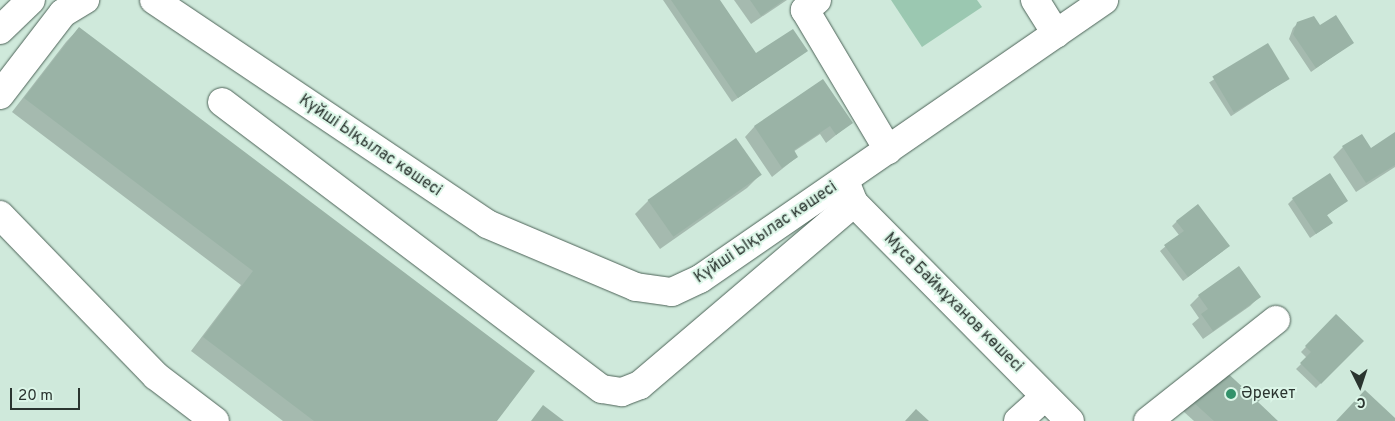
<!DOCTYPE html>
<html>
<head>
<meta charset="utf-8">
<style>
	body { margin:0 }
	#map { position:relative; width:1395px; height:421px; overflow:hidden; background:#cfe9db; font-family:Overpass,sans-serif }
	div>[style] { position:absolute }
	.green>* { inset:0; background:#9bc8b1 }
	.shadow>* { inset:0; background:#0003; transform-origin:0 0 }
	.building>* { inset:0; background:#9ab3a6; transform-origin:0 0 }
	.roads { filter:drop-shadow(0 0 1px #4c6257) drop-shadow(0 0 1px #4c6257) }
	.minor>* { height:28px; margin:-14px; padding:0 14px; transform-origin:14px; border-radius:14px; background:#fff }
	.dots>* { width:14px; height:14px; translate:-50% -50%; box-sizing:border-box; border:2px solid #dcf6e8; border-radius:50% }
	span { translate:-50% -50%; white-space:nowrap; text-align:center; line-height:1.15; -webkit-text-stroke:4px #dcf6e8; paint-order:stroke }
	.street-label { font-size:16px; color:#2a342f }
	.poi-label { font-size:16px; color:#2a342f }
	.left { translate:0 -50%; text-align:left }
	.north { position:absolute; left:1335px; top:361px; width:50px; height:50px; -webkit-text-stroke:4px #dcf6e8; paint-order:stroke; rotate:176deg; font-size:14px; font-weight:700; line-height:20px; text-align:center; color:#2a342f }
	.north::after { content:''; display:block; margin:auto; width:18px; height:22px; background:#2a342f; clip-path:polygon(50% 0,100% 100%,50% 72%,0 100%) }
	.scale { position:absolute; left:10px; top:388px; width:70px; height:22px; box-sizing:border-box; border:2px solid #2a342f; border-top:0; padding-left:6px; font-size:15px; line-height:18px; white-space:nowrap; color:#2a342f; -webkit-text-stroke:4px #dcf6e8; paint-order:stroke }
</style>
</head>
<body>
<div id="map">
	<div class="green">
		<div style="clip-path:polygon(891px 0,977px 0,982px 7px,922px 47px)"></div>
	</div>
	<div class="shadow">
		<div style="clip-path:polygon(663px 0,718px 0,756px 55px,806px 51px,732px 102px)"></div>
		<div style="clip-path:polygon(734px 0,787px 0,751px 24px)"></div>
		<div style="clip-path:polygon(1313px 17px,1320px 27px,1352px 43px,1311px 72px,1289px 39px,1293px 28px,1298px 23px)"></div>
		<div style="clip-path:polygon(79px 28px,496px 421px,283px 421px,191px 351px,241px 285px,12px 112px,66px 42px)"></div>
		<div style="left:1267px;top:45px;width:40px;height:69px;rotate:57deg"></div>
		<div style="clip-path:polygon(822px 81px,851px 123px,826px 143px,820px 134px,793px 152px,797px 157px,772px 177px,745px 137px,754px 127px)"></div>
		<div style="clip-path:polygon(1395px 134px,1395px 167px,1356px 192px,1333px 157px,1343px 147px,1361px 135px,1370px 149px)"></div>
		<div style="clip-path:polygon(760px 175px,747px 188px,660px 249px,635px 214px,648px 201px)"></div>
		<div style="clip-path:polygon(1293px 199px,1346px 201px,1326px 216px,1326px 227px,1310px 238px,1288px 204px)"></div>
		<div style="clip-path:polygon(1177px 221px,1223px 251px,1183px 281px,1160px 251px,1179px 235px,1172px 226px)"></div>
		<div style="clip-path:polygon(1199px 296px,1259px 297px,1250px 306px,1203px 339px,1192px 324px,1199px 318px,1190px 305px)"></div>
		<div style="clip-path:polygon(1336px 316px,1362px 341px,1316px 388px,1296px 369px,1307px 358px,1301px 352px)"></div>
		<div style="clip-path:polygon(1213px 379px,1256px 402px,1277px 421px,1194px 421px,1183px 411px)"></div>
	</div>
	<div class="building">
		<div style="clip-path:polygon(671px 0,720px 0,756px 53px,793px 29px,808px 51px,738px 98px)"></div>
		<div style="clip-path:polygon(750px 0,784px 0,761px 16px)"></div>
		<div style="clip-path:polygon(1336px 15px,1354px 43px,1316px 68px,1293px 34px,1297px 22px,1314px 16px,1320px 25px)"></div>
		<div style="clip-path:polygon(79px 27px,535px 371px,497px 421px,314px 421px,203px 337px,253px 271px,24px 98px)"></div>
		<div style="left:1268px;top:43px;width:42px;height:65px;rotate:59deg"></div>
		<div style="clip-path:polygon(823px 79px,853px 123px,836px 135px,830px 126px,794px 150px,798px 157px,782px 168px,754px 126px)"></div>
		<div style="clip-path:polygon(1395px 132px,1395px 165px,1366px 183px,1342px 146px,1362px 134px,1371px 148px)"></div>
		<div style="left:736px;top:138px;width:45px;height:108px;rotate:55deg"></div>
		<div style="clip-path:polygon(1330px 173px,1348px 201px,1327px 215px,1333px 223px,1316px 234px,1292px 198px)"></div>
		<div style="clip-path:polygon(1198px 204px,1230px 246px,1188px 277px,1164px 245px,1184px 231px,1176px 221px)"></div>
		<div style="clip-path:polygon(1239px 266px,1261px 297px,1213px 331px,1201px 314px,1208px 309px,1198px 295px)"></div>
		<div style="clip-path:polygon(1336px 314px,1364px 341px,1321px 384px,1300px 363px,1311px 352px,1305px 346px)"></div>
		<div style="clip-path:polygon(1222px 368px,1249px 393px,1256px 387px,1265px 395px,1258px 402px,1278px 421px,1214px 421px,1192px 401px)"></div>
		<div style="clip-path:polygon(1365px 390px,1395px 418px,1395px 421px,1336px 421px)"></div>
		<div style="clip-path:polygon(543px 405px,564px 421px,531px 421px)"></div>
		<div style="clip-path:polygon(916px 409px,929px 421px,905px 421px)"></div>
	</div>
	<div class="roads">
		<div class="minor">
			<div style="left:154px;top:0;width:401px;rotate:33.9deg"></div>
			<div style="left:487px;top:224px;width:162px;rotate:22.9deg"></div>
			<div style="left:636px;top:287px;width:36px;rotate:8deg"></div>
			<div style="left:672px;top:292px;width:31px;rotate:-25deg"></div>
			<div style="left:700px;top:279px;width:491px;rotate:-34.6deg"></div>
			<div style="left:817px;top:0;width:16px;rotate:140deg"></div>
			<div style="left:805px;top:10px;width:163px;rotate:59.3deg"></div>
			<div style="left:1035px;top:0;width:40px;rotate:58deg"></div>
			<div style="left:0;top:30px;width:43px;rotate:-44.1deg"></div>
			<div style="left:0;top:95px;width:103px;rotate:-52.5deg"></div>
			<div style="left:63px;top:13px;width:26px;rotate:-31deg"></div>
			<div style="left:222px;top:102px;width:476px;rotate:37.1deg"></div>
			<div style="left:602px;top:389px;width:20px;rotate:9deg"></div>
			<div style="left:622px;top:392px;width:19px;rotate:-21deg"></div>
			<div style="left:640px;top:385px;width:281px;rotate:-40.4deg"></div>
			<div style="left:847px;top:186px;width:18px;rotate:68deg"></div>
			<div style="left:854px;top:203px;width:307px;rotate:45.3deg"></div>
			<div style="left:0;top:215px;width:224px;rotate:45.9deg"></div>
			<div style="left:156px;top:376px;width:74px;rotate:37.3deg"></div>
			<div style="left:1018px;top:421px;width:36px;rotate:-42deg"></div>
			<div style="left:1148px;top:421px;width:163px;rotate:-38.3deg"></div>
		</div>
	</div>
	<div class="dots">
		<div style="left:1231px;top:394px;background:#32916a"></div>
	</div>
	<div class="street-label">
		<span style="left:370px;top:146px;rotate:34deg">Күйші Ықылас көшесі</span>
		<span style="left:766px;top:233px;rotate:-34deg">Күйші Ықылас көшесі</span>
		<span style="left:953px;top:303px;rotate:45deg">Мұса Баймұханов көшесі</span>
	</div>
	<div class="poi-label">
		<span class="left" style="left:1241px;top:394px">Әрекет</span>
	</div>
	<div class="north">С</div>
	<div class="scale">20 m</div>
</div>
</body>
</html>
